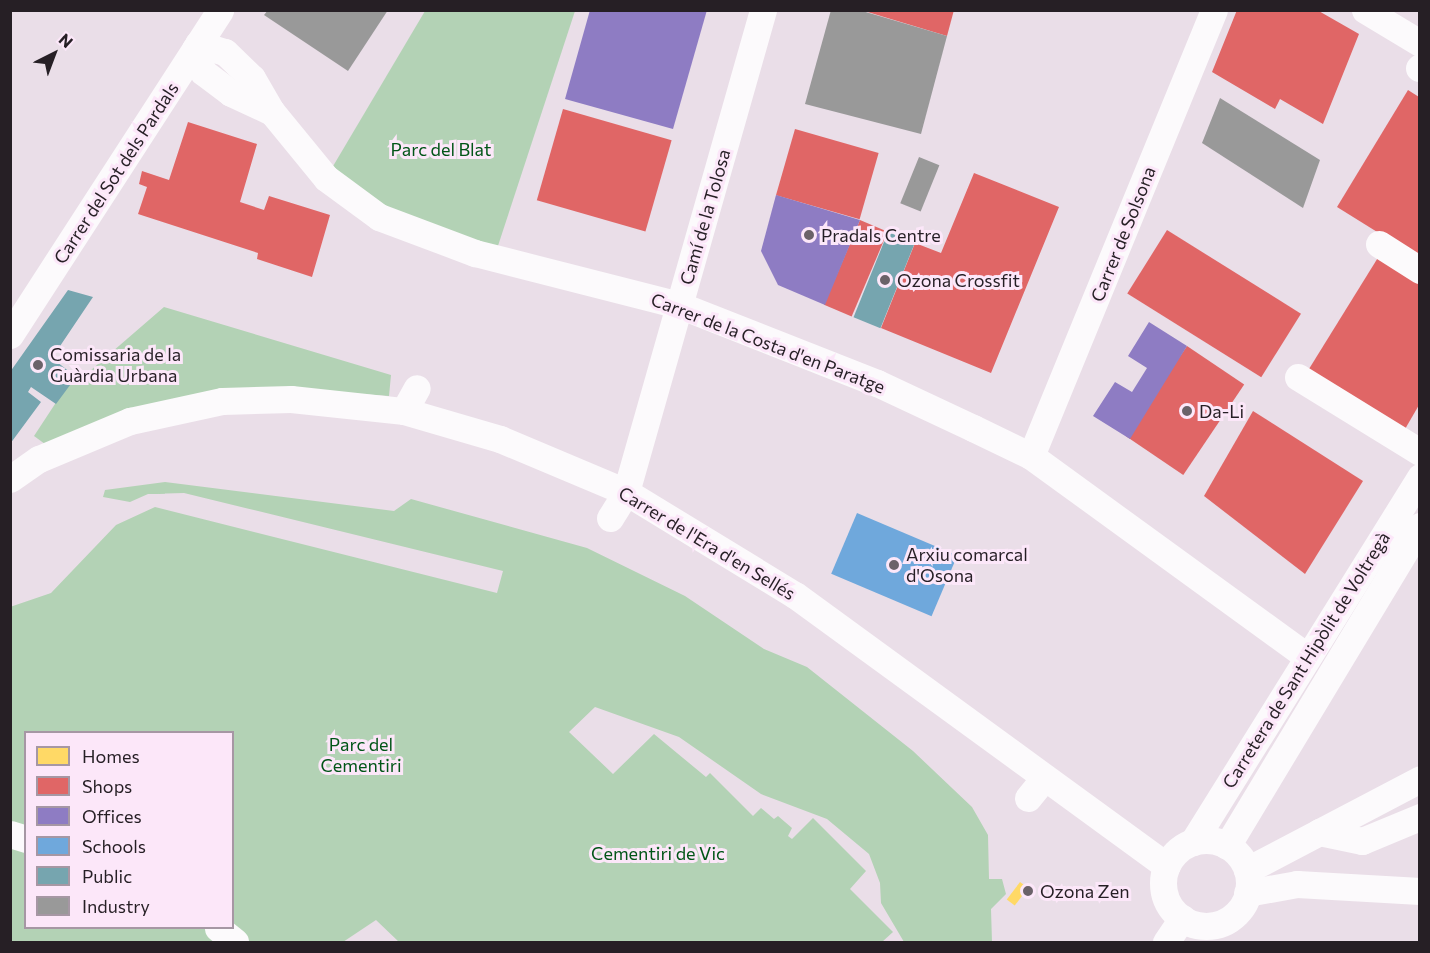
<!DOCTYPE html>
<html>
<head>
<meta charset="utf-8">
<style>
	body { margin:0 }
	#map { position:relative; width:1430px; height:953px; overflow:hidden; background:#eadee8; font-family:Commissioner,sans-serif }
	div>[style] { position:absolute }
	.green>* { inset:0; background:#b3d2b5 }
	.homes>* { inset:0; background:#ffd966; transform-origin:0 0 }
	.shops>* { inset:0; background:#e06666; transform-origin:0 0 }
	.offices>* { inset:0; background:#8e7cc3 }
	.schools>* { inset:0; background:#6fa8dc; transform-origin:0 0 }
	.public>* { inset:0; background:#76a5af; transform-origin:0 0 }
	.industry>* { inset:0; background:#999; transform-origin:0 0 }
	.minor>* { height:27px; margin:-13.5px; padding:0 13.5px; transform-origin:13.5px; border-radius:13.5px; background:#fcfafc }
	.minor>.ring { margin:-13.5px; padding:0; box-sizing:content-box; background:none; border:27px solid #fcfafc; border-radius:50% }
	.dots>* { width:16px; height:16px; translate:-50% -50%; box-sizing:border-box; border:3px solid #fce7f9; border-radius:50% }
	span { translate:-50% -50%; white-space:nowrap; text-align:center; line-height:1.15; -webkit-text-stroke:6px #fce7f9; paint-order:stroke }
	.park-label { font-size:18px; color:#015517 }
	.street-label { font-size:18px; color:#261f25 }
	.poi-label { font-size:18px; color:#261f25 }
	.left { translate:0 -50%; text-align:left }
	.frame { position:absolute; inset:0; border:12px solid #261f25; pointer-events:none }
	.legend { position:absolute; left:24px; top:731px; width:210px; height:198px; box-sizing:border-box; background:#fce7f9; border:2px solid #a697a4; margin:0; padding:8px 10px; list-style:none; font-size:18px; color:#261f25 }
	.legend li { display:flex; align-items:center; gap:12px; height:30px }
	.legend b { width:30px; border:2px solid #a697a4 }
	.north { position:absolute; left:24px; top:24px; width:60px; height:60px; -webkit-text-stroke:4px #fce7f9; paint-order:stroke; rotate:42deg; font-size:16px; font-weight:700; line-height:24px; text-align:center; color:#261f25 }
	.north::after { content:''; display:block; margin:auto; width:21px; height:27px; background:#261f25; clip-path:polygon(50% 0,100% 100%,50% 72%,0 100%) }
</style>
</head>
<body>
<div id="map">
	<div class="green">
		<div style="clip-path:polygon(425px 11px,575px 11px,494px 258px,326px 178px)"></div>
		<div style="clip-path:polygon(164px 307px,391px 375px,389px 396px,259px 387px,209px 392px,120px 412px,45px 444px,34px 436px,76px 372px,83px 377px)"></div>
		<div style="clip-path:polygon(evenodd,165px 482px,394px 511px,411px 499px,587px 548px,685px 596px,764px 649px,807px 667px,913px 751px,972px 807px,988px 835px,989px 879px,1002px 879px,1006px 894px,991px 909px,992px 942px,904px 942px,881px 903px,880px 883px,869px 854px,827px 819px,761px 794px,679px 737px,595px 707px,569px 732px,613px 774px,654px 734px,706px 777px,710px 773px,753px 816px,761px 808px,774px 819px,778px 816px,792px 828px,788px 836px,792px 839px,813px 818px,866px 871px,850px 889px,893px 932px,882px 942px,399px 942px,376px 920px,343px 942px,11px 942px,10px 607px,51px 593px,116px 525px,155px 507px,497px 593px,503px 571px,184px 493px,148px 494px,130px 502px,103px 497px,105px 490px,165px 482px,26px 732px,232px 732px,232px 928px,26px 928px,26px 732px)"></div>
	</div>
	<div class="homes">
		<div style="left:1020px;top:882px;width:10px;height:22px;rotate:37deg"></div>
	</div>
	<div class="shops">
		<div style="clip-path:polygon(861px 10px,954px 10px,947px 36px)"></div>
		<div style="clip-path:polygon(1237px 10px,1317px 10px,1359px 34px,1323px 124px,1280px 99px,1275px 109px,1212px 72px)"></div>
		<div style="clip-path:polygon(1408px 90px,1419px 97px,1419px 258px,1337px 207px)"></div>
		<div style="left:563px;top:109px;width:113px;height:95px;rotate:16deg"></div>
		<div style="clip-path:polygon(188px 122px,257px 144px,240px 202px,264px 210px,269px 196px,330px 215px,312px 277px,257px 259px,258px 253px,138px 214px,147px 187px,139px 184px,142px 171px,169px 180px)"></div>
		<div style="left:795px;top:129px;width:87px;height:69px;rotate:16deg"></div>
		<div style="clip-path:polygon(974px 173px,1059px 207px,991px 373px,881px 328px,915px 243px,941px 253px)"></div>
		<div style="left:860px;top:220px;width:30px;height:92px;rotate:23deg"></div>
		<div style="left:1167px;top:230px;width:158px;height:75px;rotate:32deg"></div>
		<div style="clip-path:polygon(1379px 256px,1419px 280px,1419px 405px,1401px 436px,1304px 377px)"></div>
		<div style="left:1187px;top:346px;width:69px;height:109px;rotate:34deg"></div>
		<div style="clip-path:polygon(1253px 411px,1363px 481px,1305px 574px,1204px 496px)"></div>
	</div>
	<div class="offices">
		<div style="clip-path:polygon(590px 10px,707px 10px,673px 129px,565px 99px)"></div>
		<div style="clip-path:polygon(776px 195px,860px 220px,825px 305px,778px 285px,761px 251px)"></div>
		<div style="clip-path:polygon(1149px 322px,1187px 346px,1130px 439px,1093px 416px,1115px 382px,1132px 392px,1147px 368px,1128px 356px)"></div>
	</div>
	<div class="schools">
		<div style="left:857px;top:513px;width:109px;height:66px;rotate:23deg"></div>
	</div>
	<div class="public">
		<div style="left:888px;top:232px;width:29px;height:92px;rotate:22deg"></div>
		<div style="clip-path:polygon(68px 290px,93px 297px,52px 358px,76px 377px,56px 404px,31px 387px,28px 392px,41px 402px,10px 444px,10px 372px)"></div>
	</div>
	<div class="industry">
		<div style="clip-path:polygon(268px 10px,388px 10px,348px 71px,264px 15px)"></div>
		<div style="clip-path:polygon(831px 10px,859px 10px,947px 36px,921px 134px,805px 104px)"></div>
		<div style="clip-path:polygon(1220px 98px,1320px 160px,1303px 208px,1202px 143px)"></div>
		<div style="left:919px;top:157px;width:22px;height:50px;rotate:22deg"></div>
	</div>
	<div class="minor">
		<div style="left:1365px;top:10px;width:64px;rotate:31deg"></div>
		<div style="left:198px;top:44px;width:28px;rotate:17deg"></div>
		<div style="left:225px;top:52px;width:37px;rotate:44deg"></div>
		<div style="left:252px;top:78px;width:39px;rotate:60deg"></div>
		<div style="left:272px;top:112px;width:85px;rotate:50.7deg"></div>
		<div style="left:326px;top:178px;width:66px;rotate:36.3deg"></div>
		<div style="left:379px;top:217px;width:103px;rotate:20.6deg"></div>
		<div style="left:475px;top:253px;width:211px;rotate:14.3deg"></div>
		<div style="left:679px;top:305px;width:213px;rotate:21.5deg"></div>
		<div style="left:877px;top:383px;width:106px;rotate:25.1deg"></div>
		<div style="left:973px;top:428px;width:64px;rotate:25.8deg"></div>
		<div style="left:1031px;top:456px;width:342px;rotate:36deg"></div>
		<div style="left:195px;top:49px;width:24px;rotate:71deg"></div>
		<div style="left:203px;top:72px;width:35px;rotate:37deg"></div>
		<div style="left:231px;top:93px;width:45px;rotate:24.9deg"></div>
		<div style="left:1419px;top:68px;width:1px;rotate:-45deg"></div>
		<div style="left:1379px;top:244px;width:49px;rotate:32.4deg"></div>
		<div style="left:10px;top:335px;width:387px;rotate:-57.1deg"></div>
		<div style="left:1298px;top:377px;width:143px;rotate:31.6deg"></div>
		<div style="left:404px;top:411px;width:26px;rotate:-61deg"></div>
		<div style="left:1031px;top:456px;width:482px;rotate:-67.7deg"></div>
		<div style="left:10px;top:479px;width:35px;rotate:-35deg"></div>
		<div style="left:39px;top:459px;width:99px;rotate:-22.7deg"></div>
		<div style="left:130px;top:421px;width:94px;rotate:-12.3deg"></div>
		<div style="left:222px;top:401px;width:69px;rotate:-1.7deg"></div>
		<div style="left:291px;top:399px;width:114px;rotate:6.1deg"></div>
		<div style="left:404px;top:411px;width:100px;rotate:16.3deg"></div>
		<div style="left:500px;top:439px;width:137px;rotate:22.8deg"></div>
		<div style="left:626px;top:492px;width:198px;rotate:31.4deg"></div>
		<div style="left:795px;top:595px;width:460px;rotate:36.1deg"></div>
		<div style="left:610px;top:518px;width:31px;rotate:-58deg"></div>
		<div style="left:626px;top:492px;width:501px;rotate:-74.13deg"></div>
		<div style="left:1028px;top:798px;width:26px;rotate:-51deg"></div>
		<div style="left:1319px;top:832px;width:44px;rotate:11.8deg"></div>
		<div style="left:1362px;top:841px;width:63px;rotate:-22.5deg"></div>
		<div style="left:10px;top:834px;width:17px;rotate:17deg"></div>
		<div class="ring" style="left:1163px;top:840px;width:59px;height:59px"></div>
		<div style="left:1193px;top:842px;width:430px;rotate:-58.1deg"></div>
		<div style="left:1227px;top:846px;width:374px;rotate:-58.9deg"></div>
		<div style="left:1247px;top:870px;width:195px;rotate:-27.7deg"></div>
		<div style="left:1247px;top:893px;width:51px;rotate:-10.2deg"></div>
		<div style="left:1297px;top:884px;width:123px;rotate:3.3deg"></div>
		<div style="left:218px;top:928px;width:22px;rotate:39deg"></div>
		<div style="left:1166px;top:942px;width:29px;rotate:-56deg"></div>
	</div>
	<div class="dots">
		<div style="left:809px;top:235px;background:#6b6269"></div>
		<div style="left:885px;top:280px;background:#6b6269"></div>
		<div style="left:38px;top:365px;background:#6b6269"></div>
		<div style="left:1187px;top:411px;background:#6b6269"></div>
		<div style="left:894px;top:565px;background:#6b6269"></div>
		<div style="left:1028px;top:891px;background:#6b6269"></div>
	</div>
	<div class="park-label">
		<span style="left:441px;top:149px">Parc del Blat</span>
		<span style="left:361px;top:755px">Parc del<br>Cementiri</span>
		<span style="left:658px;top:853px">Cementiri de Vic</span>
	</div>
	<div class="street-label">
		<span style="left:116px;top:173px;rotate:-57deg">Carrer del Sot dels Pardals</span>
		<span style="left:705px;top:217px;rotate:-74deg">Camí de la Tolosa</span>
		<span style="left:1123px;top:234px;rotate:-68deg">Carrer de Solsona</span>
		<span style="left:768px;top:343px;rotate:21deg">Carrer de la Costa d'en Paratge</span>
		<span style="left:707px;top:543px;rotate:31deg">Carrer de l'Era d'en Sellés</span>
		<span style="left:1306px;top:660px;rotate:-58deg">Carretera de Sant Hipòlit de Voltregà</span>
	</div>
	<div class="poi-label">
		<span class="left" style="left:821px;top:235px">Pradals Centre</span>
		<span class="left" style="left:897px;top:280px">Ozona Crossfit</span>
		<span class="left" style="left:50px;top:365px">Comissaria de la<br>Guàrdia Urbana</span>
		<span class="left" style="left:1199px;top:411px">Da-Li</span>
		<span class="left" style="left:906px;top:565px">Arxiu comarcal<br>d'Osona</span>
		<span class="left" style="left:1040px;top:891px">Ozona Zen</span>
	</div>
	<div class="frame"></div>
	<ul class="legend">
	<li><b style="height:16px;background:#ffd966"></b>Homes</li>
	<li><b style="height:16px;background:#e06666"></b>Shops</li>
	<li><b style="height:16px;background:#8e7cc3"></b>Offices</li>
	<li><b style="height:16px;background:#6fa8dc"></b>Schools</li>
	<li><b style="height:16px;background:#76a5af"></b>Public</li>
	<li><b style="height:16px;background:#999"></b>Industry</li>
	</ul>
	<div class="north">N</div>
</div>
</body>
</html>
